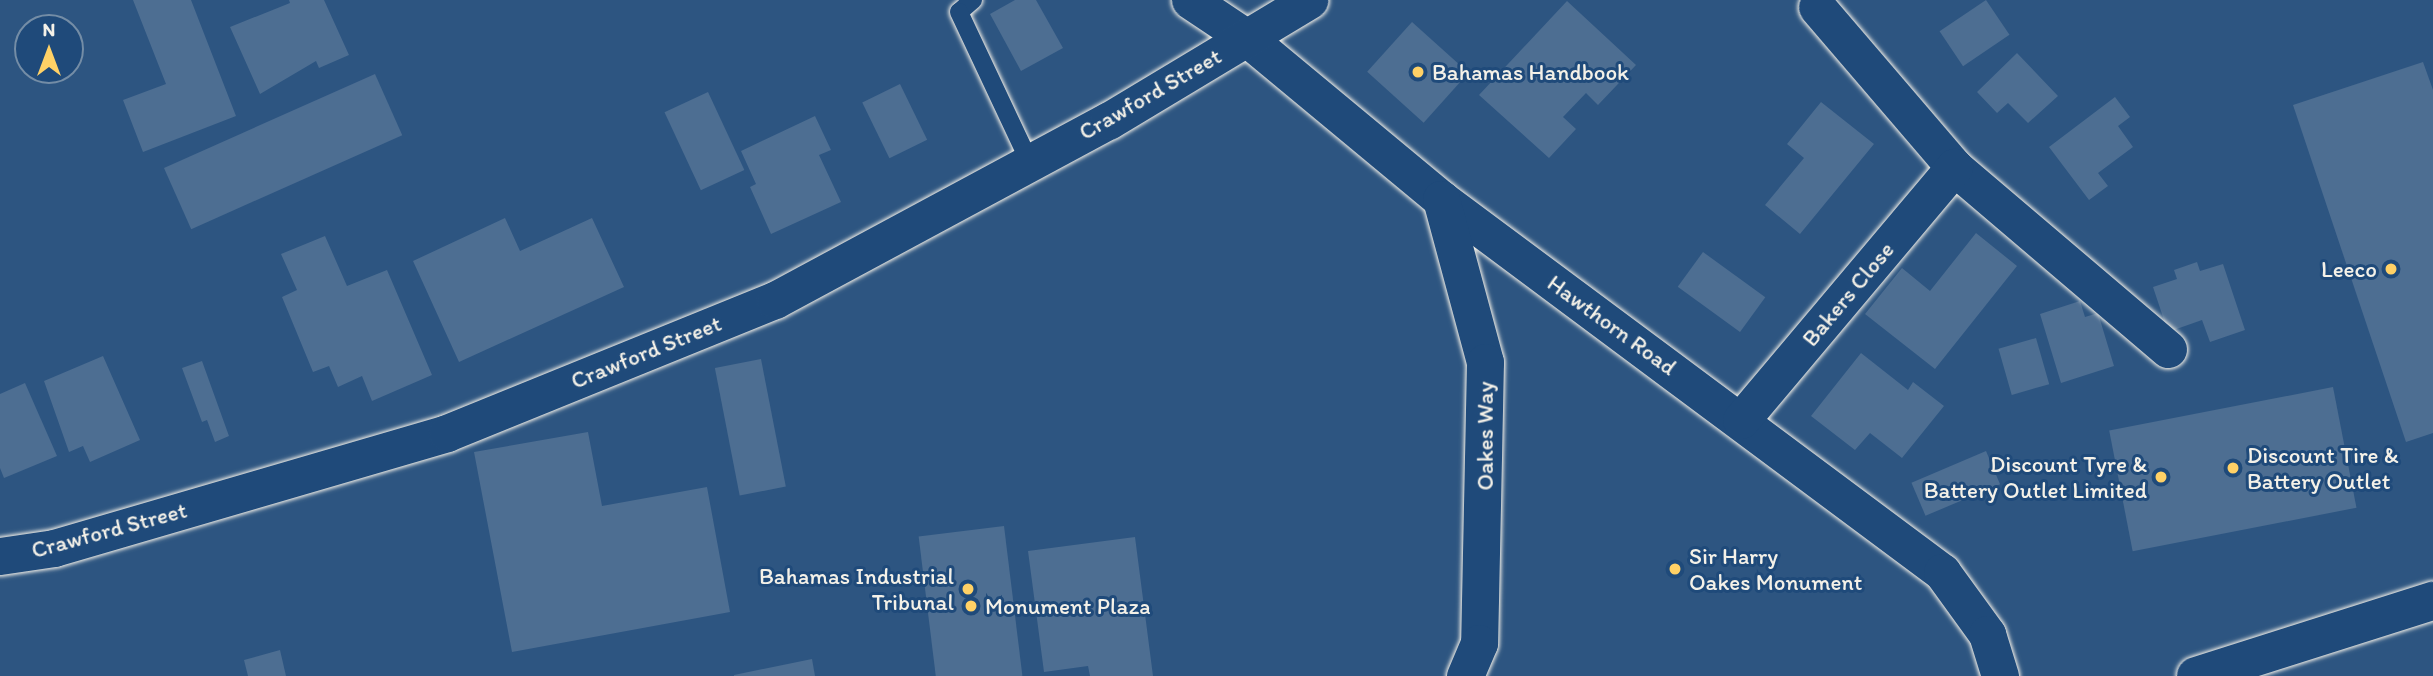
<!DOCTYPE html>
<html>
<head>
<meta charset="utf-8">
<style>
	body { margin:0 }
	#map { position:relative; width:2433px; height:676px; overflow:hidden; background:#1f4a7a; font-family:Itim,sans-serif }
	div>[style] { position:absolute }
	.built>* { inset:0; background:#2d5581 }
	.building>* { inset:0; background:#4d6e92; transform-origin:0 0 }
	.roads { filter:drop-shadow(0 0 2px #f4f1e8) drop-shadow(0 0 2px #f4f1e8) }
	.lane>* { height:18px; margin:-9px; padding:0 9px; transform-origin:9px; border-radius:9px; background:#1f4a7a }
	.street>* { height:37px; margin:-18.5px; padding:0 18.5px; transform-origin:18.5px; border-radius:18.5px; background:#1f4a7a }
	.primary>* { height:38px; margin:-19px; padding:0 19px; transform-origin:19px; border-radius:19px; background:#1f4a7a }
	.dots>* { width:19px; height:19px; translate:-50% -50%; box-sizing:border-box; border:4px solid #1f4a7a; border-radius:50% }
	span { translate:-50% -50%; white-space:nowrap; text-align:center; line-height:1.15; -webkit-text-stroke:6px #1f4a7a; paint-order:stroke }
	.poi-label { font-size:23px; color:#f4f1e8 }
	.left { translate:0 -50%; text-align:left }
	.right { translate:-100% -50%; text-align:right }
	.street-label { font-size:23px; color:#f4f1e8 }
	.north { position:absolute; left:14px; top:14px; width:70px; height:70px; box-sizing:border-box; background:#1f4a7a; border:2px solid #748da6; border-radius:50%; rotate:0deg; font-size:19px; font-weight:700; line-height:28px; text-align:center; color:#f4f1e8 }
	.north::after { content:''; display:block; margin:auto; width:24px; height:32px; background:#ffd166; clip-path:polygon(50% 0,100% 100%,50% 72%,0 100%) }
</style>
</head>
<body>
<div id="map">
	<div class="built">
		<div style="clip-path:polygon(evenodd,0 0,2433px 0,2433px 676px,0 676px,0 0,28px 28px,70px 28px,70px 70px,28px 70px,28px 28px)"></div>
	</div>
	<div class="building">
		<div style="clip-path:polygon(133px 0,191px 0,236px 116px,143px 152px,123px 100px,166px 84px)"></div>
		<div style="clip-path:polygon(289px 0,324px 0,349px 55px,319px 68px,316px 61px,260px 94px,230px 27px,290px 3px)"></div>
		<div style="clip-path:polygon(1015px 0,1036px 0,1063px 48px,1021px 71px,990px 14px)"></div>
		<div style="left:1986px;top:0;width:42px;height:56px;rotate:56deg"></div>
		<div style="clip-path:polygon(1567px 1px,1636px 65px,1598px 105px,1586px 93px,1563px 117px,1576px 129px,1549px 158px,1479px 95px)"></div>
		<div style="left:1412px;top:22px;width:76px;height:67px;rotate:42deg"></div>
		<div style="clip-path:polygon(2017px 53px,2058px 96px,2028px 123px,2008px 103px,1997px 113px,1977px 92px)"></div>
		<div style="clip-path:polygon(2423px 62px,2433px 90px,2433px 433px,2406px 442px,2293px 105px)"></div>
		<div style="left:375px;top:74px;width:67px;height:231px;rotate:66deg"></div>
		<div style="left:900px;top:84px;width:62px;height:42px;rotate:64deg"></div>
		<div style="left:708px;top:92px;width:86px;height:48px;rotate:65deg"></div>
		<div style="clip-path:polygon(2115px 97px,2130px 117px,2118px 126px,2133px 147px,2098px 173px,2108px 186px,2089px 200px,2049px 147px)"></div>
		<div style="clip-path:polygon(1821px 102px,1874px 144px,1800px 234px,1765px 205px,1804px 158px,1787px 144px)"></div>
		<div style="clip-path:polygon(815px 116px,831px 150px,819px 155px,841px 202px,771px 234px,750px 187px,756px 184px,741px 151px)"></div>
		<div style="clip-path:polygon(505px 218px,520px 251px,592px 218px,624px 287px,459px 362px,413px 261px)"></div>
		<div style="clip-path:polygon(1976px 233px,2017px 266px,1935px 369px,1865px 314px,1902px 268px,1930px 291px)"></div>
		<div style="clip-path:polygon(325px 236px,347px 286px,387px 270px,432px 375px,372px 401px,362px 376px,338px 387px,329px 366px,313px 372px,282px 297px,297px 290px,281px 254px)"></div>
		<div style="left:1703px;top:252px;width:77px;height:43px;rotate:36deg"></div>
		<div style="clip-path:polygon(2197px 262px,2200px 271px,2223px 264px,2245px 330px,2210px 342px,2202px 320px,2168px 332px,2153px 287px,2177px 279px,2174px 270px)"></div>
		<div style="clip-path:polygon(2080px 301px,2085px 317px,2098px 313px,2114px 366px,2061px 383px,2040px 314px)"></div>
		<div style="left:2036px;top:338px;width:48px;height:39px;rotate:74deg"></div>
		<div style="clip-path:polygon(1861px 353px,1908px 390px,1913px 382px,1944px 406px,1902px 458px,1870px 433px,1855px 450px,1811px 416px)"></div>
		<div style="clip-path:polygon(103px 356px,140px 440px,90px 462px,83px 446px,69px 452px,44px 381px)"></div>
		<div style="left:761px;top:359px;width:130px;height:47px;rotate:79deg"></div>
		<div style="clip-path:polygon(202px 361px,229px 436px,215px 442px,207px 420px,202px 422px,182px 368px)"></div>
		<div style="clip-path:polygon(25px 383px,57px 456px,4px 478px,0 468px,0 394px)"></div>
		<div style="left:2333px;top:387px;width:123px;height:228px;rotate:79deg"></div>
		<div style="clip-path:polygon(588px 432px,602px 506px,707px 487px,730px 612px,512px 652px,474px 452px)"></div>
		<div style="left:1986px;top:451px;width:36px;height:81px;rotate:67deg"></div>
		<div style="left:1004px;top:526px;width:151px;height:86px;rotate:83deg"></div>
		<div style="clip-path:polygon(1135px 537px,1153px 676px,1090px 676px,1088px 666px,1044px 672px,1028px 551px)"></div>
		<div style="clip-path:polygon(280px 650px,286px 676px,248px 676px,244px 660px)"></div>
		<div style="clip-path:polygon(812px 659px,815px 676px,734px 676px,734px 675px)"></div>
	</div>
	<div class="roads">
		<div class="lane">
			<div style="left:973px;top:0;width:18px;rotate:139deg"></div>
			<div style="left:959px;top:12px;width:167px;rotate:64.8deg"></div>
		</div>
		<div class="street">
			<div style="left:1190px;top:0;width:69px;rotate:33.7deg"></div>
			<div style="left:1247px;top:38px;width:252px;rotate:39.7deg"></div>
			<div style="left:1441px;top:199px;width:625px;rotate:36.67deg"></div>
			<div style="left:1942px;top:572px;width:77px;rotate:54deg"></div>
			<div style="left:1987px;top:634px;width:44px;rotate:72.8deg"></div>
			<div style="left:1817px;top:7px;width:211px;rotate:49.4deg"></div>
			<div style="left:1954px;top:167px;width:281px;rotate:40.4deg"></div>
			<div style="left:1441px;top:199px;width:169px;rotate:74.9deg"></div>
			<div style="left:1485px;top:362px;width:281px;rotate:91.2deg"></div>
			<div style="left:1479px;top:643px;width:36px;rotate:113deg"></div>
			<div style="left:1741px;top:420px;width:331px;rotate:-49.9deg"></div>
			<div style="left:0;top:556px;width:55px;rotate:-8.4deg"></div>
			<div style="left:54px;top:548px;width:409px;rotate:-16.3deg"></div>
			<div style="left:447px;top:433px;width:354px;rotate:-22.1deg"></div>
			<div style="left:775px;top:300px;width:378px;rotate:-28.3deg"></div>
			<div style="left:1108px;top:121px;width:235px;rotate:-31deg"></div>
		</div>
		<div class="primary">
			<div style="left:2196px;top:676px;width:249px;rotate:-17.6deg"></div>
		</div>
	</div>
	<div class="dots">
		<div style="left:1418px;top:72px;background:#ffd166"></div>
		<div style="left:2391px;top:269px;background:#ffd166"></div>
		<div style="left:2233px;top:468px;background:#ffd166"></div>
		<div style="left:2161px;top:477px;background:#ffd166"></div>
		<div style="left:1675px;top:569px;background:#ffd166"></div>
		<div style="left:968px;top:589px;background:#ffd166"></div>
		<div style="left:971px;top:606px;background:#ffd166"></div>
	</div>
	<div class="poi-label">
		<span class="left" style="left:1432px;top:72px">Bahamas Handbook</span>
		<span class="right" style="left:2377px;top:269px">Leeco</span>
		<span class="left" style="left:2247px;top:468px">Discount Tire &amp;<br>Battery Outlet</span>
		<span class="right" style="left:2147px;top:477px">Discount Tyre &amp;<br>Battery Outlet Limited</span>
		<span class="left" style="left:1689px;top:569px">Sir Harry<br>Oakes Monument</span>
		<span class="right" style="left:954px;top:589px">Bahamas Industrial<br>Tribunal</span>
		<span class="left" style="left:985px;top:606px">Monument Plaza</span>
	</div>
	<div class="street-label">
		<span style="left:1150px;top:94px;rotate:-30deg">Crawford Street</span>
		<span style="left:1848px;top:294px;rotate:-50deg">Bakers Close</span>
		<span style="left:1612px;top:325px;rotate:36deg">Hawthorn Road</span>
		<span style="left:646px;top:352px;rotate:-22deg">Crawford Street</span>
		<span style="left:1485px;top:436px;rotate:-90deg">Oakes Way</span>
		<span style="left:109px;top:530px;rotate:-15deg">Crawford Street</span>
	</div>
	<div class="north">N</div>
</div>
</body>
</html>
